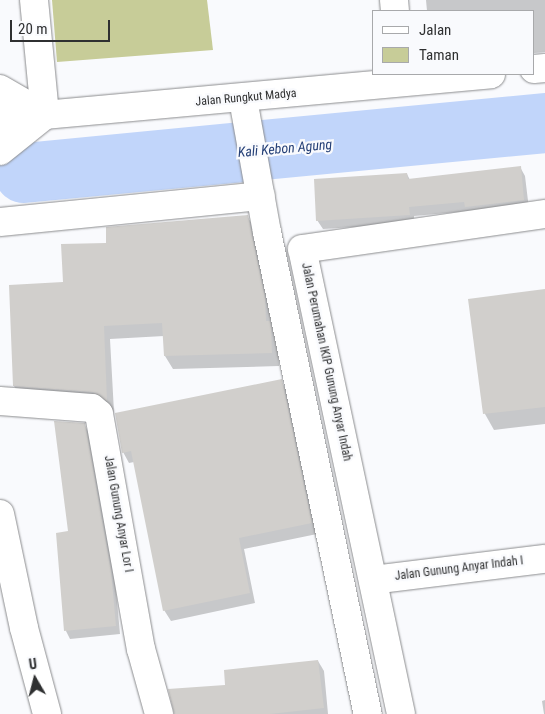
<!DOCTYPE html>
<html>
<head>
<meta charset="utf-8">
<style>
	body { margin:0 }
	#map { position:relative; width:545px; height:714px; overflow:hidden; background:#f9fafd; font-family:"Roboto Condensed",sans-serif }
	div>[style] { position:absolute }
	.green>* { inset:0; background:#c7cc98 }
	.shadow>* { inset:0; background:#0003 }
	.river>* { height:60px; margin:-30px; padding:0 30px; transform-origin:30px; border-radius:30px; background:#c1d5fa }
	.building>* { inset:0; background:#d1cfcc }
	.roads { filter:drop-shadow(0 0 1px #8b8c8e) drop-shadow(0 0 1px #8b8c8e) }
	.minor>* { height:28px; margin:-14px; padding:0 14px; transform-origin:14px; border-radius:14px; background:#fff }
	.tertiary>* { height:28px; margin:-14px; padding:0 14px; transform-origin:14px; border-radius:14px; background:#fff }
	.primary>* { height:28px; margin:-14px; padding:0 14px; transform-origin:14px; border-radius:14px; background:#fff }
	span { translate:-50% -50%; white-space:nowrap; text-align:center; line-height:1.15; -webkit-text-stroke:4.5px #f9fafd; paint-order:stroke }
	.street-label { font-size:12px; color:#2f3031 }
	.water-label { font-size:14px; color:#243f76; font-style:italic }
	.legend { position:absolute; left:372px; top:10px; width:162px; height:65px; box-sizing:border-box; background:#f9fafd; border:1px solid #a8a9ab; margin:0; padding:6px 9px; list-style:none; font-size:15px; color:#2f3031 }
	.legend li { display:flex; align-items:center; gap:10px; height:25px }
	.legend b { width:25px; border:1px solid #a8a9ab }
	.north { position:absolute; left:10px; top:654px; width:50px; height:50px; -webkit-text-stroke:4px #f9fafd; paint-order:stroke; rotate:352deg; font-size:14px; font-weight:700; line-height:20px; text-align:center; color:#2f3031 }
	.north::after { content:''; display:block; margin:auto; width:18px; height:22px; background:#2f3031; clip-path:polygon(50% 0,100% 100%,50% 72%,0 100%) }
	.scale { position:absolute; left:10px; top:20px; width:100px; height:22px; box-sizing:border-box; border:2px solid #2f3031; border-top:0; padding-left:6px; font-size:15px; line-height:18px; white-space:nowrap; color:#2f3031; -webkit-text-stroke:4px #f9fafd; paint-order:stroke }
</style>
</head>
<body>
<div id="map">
	<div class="green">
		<div style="clip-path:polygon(52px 0,207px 0,213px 50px,57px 62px)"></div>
	</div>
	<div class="shadow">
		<div style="clip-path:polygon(426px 0,545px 0,545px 52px,534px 53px,534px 11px,427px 11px)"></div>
		<div style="clip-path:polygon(520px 167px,525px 176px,529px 209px,471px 215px,469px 211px,414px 216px,414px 223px,323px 229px,317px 220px,407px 174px,410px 180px)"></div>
		<div style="clip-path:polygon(247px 216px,255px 229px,273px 329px,278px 343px,279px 366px,173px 369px,165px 356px,164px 336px,110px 339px,114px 412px,102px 405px,22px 399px,14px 386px,64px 283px,108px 244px)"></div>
		<div style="clip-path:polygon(545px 291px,545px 424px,494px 430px,485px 414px,470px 300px)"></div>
		<div style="clip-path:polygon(281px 381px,287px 391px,317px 534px,244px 549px,255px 603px,171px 621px,164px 610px,134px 462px,129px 463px,123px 452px)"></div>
		<div style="clip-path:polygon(84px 424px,89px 433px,115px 580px,120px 634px,70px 639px,66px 631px,70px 532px)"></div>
		<div style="clip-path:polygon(318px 661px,324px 671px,328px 714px,174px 714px,227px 686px)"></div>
		<div style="clip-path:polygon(545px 700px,545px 714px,544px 714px,542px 701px)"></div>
	</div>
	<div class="river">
		<div style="left:24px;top:173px;width:523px;rotate:-5.48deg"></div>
	</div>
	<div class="building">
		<div style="clip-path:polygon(521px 166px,524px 200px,465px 207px,464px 202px,409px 207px,410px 215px,316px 221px,314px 179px,407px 173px,408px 179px)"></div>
		<div style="clip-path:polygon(248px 215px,265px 298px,266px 321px,270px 321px,271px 328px,272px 353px,164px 356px,162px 323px,104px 326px,107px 401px,93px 392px,13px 386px,9px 285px,63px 282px,61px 244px,106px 243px,106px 227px)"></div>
		<div style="clip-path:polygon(545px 289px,545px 407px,483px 414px,468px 299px)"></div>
		<div style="clip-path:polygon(282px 379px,312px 523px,239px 538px,250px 593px,163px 611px,131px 451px,122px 453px,115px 413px)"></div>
		<div style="clip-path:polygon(54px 421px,85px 423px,111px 571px,116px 626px,64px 631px,56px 533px,68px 531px)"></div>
		<div style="clip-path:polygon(318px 660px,324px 708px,270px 714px,174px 714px,168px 689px,225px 685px,224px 670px)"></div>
	</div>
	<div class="roads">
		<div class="minor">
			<div style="left:34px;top:0;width:116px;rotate:84.5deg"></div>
			<div style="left:394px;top:0;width:11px;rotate:85deg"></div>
			<div style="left:243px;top:99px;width:135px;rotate:79.8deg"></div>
			<div style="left:267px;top:232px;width:492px;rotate:78.2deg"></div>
			<div style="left:0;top:222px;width:262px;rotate:-5.7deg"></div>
			<div style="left:0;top:401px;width:92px;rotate:4.4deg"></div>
			<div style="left:92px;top:408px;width:9px;rotate:41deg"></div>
			<div style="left:99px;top:414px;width:239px;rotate:79.9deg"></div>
			<div style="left:141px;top:649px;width:67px;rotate:74.5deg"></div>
			<div style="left:373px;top:580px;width:173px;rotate:-7deg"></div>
			<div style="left:401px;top:714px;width:475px;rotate:-102deg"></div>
			<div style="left:302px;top:249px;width:246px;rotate:-8.2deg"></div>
		</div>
		<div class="tertiary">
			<div style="left:534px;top:69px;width:11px;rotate:-5deg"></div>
			<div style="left:0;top:89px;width:52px;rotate:30deg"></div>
			<div style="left:0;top:119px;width:493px;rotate:-5.2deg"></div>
			<div style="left:0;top:151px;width:58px;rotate:-38.7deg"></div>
		</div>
		<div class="primary">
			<div style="left:0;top:514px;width:116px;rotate:78.1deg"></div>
			<div style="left:24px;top:628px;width:89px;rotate:75deg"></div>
		</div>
	</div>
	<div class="street-label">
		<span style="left:246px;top:98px;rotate:-5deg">Jalan Rungkut Madya</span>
		<span style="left:326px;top:362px;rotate:78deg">Jalan Perumahan IKIP Gunung Anyar Indah</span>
		<span style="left:118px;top:514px;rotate:80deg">Jalan Gunung Anyar Lor I</span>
		<span style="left:459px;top:569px;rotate:-7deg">Jalan Gunung Anyar Indah I</span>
	</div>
	<div class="water-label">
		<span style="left:285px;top:148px;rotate:-5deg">Kali Kebon Agung</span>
	</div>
	<ul class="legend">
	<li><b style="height:6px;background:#fff"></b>Jalan</li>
	<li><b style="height:14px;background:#c7cc98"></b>Taman</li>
	</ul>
	<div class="north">U</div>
	<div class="scale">20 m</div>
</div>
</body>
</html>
